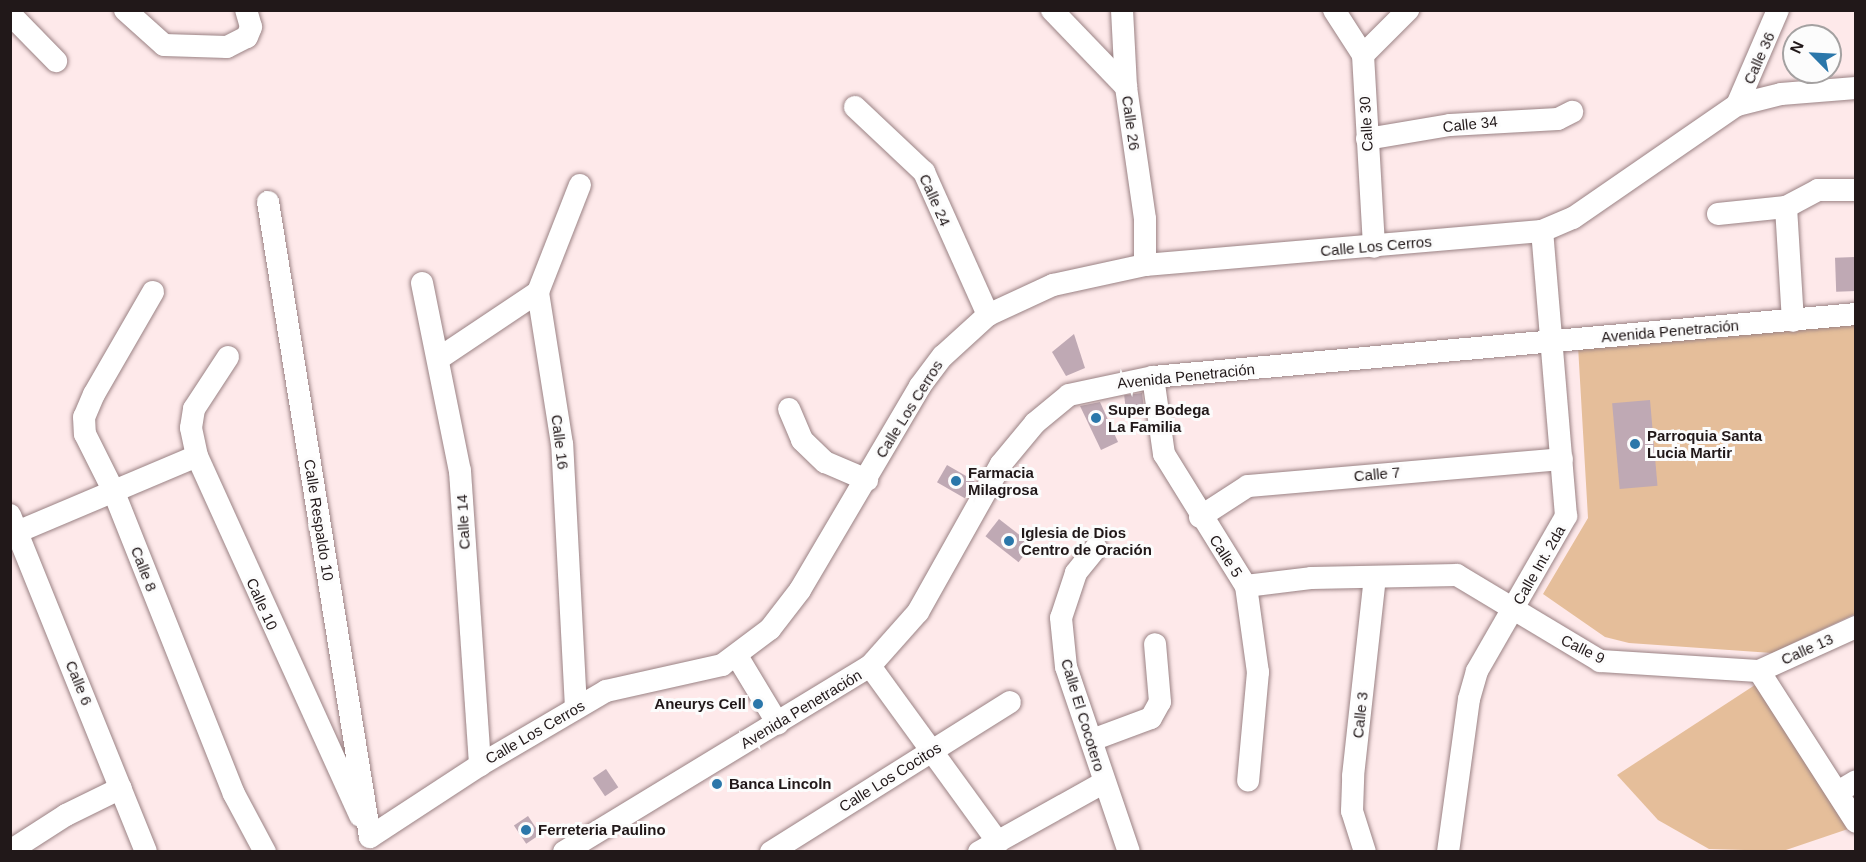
<!DOCTYPE html>
<html>
<head>
<meta charset="utf-8">
<style>
	body { margin:0 }
	#map { position:relative; width:1866px; height:862px; overflow:hidden; background:#fee9ea; font-family:Helvetica,sans-serif }
	div>[style] { position:absolute }
	.green>* { inset:0; background:#e5be9a }
	.building>* { inset:0; background:#bfa9b4; transform-origin:0 0 }
	.roads { filter:drop-shadow(0 0 2px #9a8284) drop-shadow(0 0 2px #9a8284) }
	.minor>* { height:22px; margin:-11px; padding:0 11px; transform-origin:11px; border-radius:11px; background:#fff }
	.dots>* { width:16px; height:16px; translate:-50% -50%; box-sizing:border-box; border:3px solid #fcfcfc; border-radius:50% }
	span { translate:-50% -50%; white-space:nowrap; text-align:center; line-height:1.15; -webkit-text-stroke:6px #fcfcfc; paint-order:stroke }
	.street-label { font-size:15px; color:#211819 }
	.poi-label { font-size:15px; color:#211819; font-weight:700 }
	.left { translate:0 -50%; text-align:left }
	.right { translate:-100% -50%; text-align:right }
	.frame { position:absolute; inset:0; border:12px solid #211819; pointer-events:none }
	.north { position:absolute; left:1782px; top:24px; width:60px; height:60px; box-sizing:border-box; background:#fcfcfc; border:2px solid #a4a1a1; border-radius:50%; rotate:294deg; font-size:16px; font-weight:700; line-height:24px; text-align:center; color:#211819 }
	.north::after { content:''; display:block; margin:auto; width:21px; height:27px; background:#2b77aa; clip-path:polygon(50% 0,100% 100%,50% 72%,0 100%) }
</style>
</head>
<body>
<div id="map">
	<div class="green">
		<div style="clip-path:polygon(1855px 321px,1855px 614px,1772px 653px,1629px 643px,1605px 637px,1543px 594px,1588px 518px,1578px 346px)"></div>
		<div style="clip-path:polygon(1758px 683px,1848px 829px,1783px 851px,1709px 849px,1658px 820px,1617px 775px)"></div>
	</div>
	<div class="building">
		<div style="left:1855px;top:257px;width:34px;height:20px;rotate:88deg"></div>
		<div style="clip-path:polygon(1074px 334px,1085px 368px,1066px 376px,1052px 352px)"></div>
		<div style="left:1142px;top:393px;width:17px;height:18px;rotate:83deg"></div>
		<div style="left:1650px;top:400px;width:86px;height:38px;rotate:85deg"></div>
		<div style="clip-path:polygon(1100px 402px,1118px 442px,1101px 450px,1080px 406px)"></div>
		<div style="left:947px;top:465px;width:32px;height:20px;rotate:30deg"></div>
		<div style="left:999px;top:519px;width:42px;height:22px;rotate:38deg"></div>
		<div style="left:606px;top:769px;width:22px;height:16px;rotate:56deg"></div>
		<div style="left:528px;top:816px;width:22px;height:17px;rotate:56deg"></div>
	</div>
	<div class="roads">
		<div class="minor">
			<div style="left:125px;top:10px;width:52px;rotate:41.9deg"></div>
			<div style="left:164px;top:45px;width:63px;rotate:1.8deg"></div>
			<div style="left:227px;top:47px;width:22px;rotate:-27deg"></div>
			<div style="left:247px;top:37px;width:11px;rotate:-68deg"></div>
			<div style="left:251px;top:27px;width:18px;rotate:-106deg"></div>
			<div style="left:1052px;top:10px;width:107px;rotate:46.1deg"></div>
			<div style="left:1126px;top:87px;width:133px;rotate:81.8deg"></div>
			<div style="left:1145px;top:219px;width:46px;rotate:90deg"></div>
			<div style="left:1122px;top:10px;width:77px;rotate:87deg"></div>
			<div style="left:1334px;top:10px;width:54px;rotate:57.2deg"></div>
			<div style="left:1363px;top:55px;width:192px;rotate:86.7deg"></div>
			<div style="left:10px;top:14px;width:66px;rotate:45.6deg"></div>
			<div style="left:1363px;top:55px;width:64px;rotate:-45deg"></div>
			<div style="left:1737px;top:105px;width:103px;rotate:-66.7deg"></div>
			<div style="left:855px;top:107px;width:95px;rotate:43.3deg"></div>
			<div style="left:924px;top:172px;width:157px;rotate:65.9deg"></div>
			<div style="left:1367px;top:139px;width:84px;rotate:-9.6deg"></div>
			<div style="left:1450px;top:125px;width:108px;rotate:-3.2deg"></div>
			<div style="left:1558px;top:119px;width:16px;rotate:-27deg"></div>
			<div style="left:268px;top:202px;width:643px;rotate:80.87deg"></div>
			<div style="left:370px;top:837px;width:131px;rotate:-33.2deg"></div>
			<div style="left:480px;top:765px;width:146px;rotate:-30.4deg"></div>
			<div style="left:606px;top:691px;width:119px;rotate:-12.6deg"></div>
			<div style="left:722px;top:665px;width:60px;rotate:-36.9deg"></div>
			<div style="left:770px;top:629px;width:49px;rotate:-52.4deg"></div>
			<div style="left:800px;top:590px;width:237px;rotate:-59.5deg"></div>
			<div style="left:920px;top:386px;width:38px;rotate:-53deg"></div>
			<div style="left:943px;top:356px;width:61px;rotate:-42.3deg"></div>
			<div style="left:988px;top:315px;width:72px;rotate:-24.8deg"></div>
			<div style="left:1053px;top:285px;width:94px;rotate:-12.3deg"></div>
			<div style="left:1145px;top:265px;width:398px;rotate:-4.9deg"></div>
			<div style="left:1542px;top:231px;width:34px;rotate:-23deg"></div>
			<div style="left:1573px;top:218px;width:199px;rotate:-34.6deg"></div>
			<div style="left:1737px;top:105px;width:45px;rotate:-14deg"></div>
			<div style="left:1781px;top:94px;width:75px;rotate:-4.6deg"></div>
			<div style="left:1786px;top:207px;width:114px;rotate:86.5deg"></div>
			<div style="left:1718px;top:214px;width:68px;rotate:-5.9deg"></div>
			<div style="left:1786px;top:207px;width:36px;rotate:-28deg"></div>
			<div style="left:1818px;top:190px;width:38px"></div>
			<div style="left:422px;top:283px;width:192px;rotate:78.6deg"></div>
			<div style="left:460px;top:471px;width:295px;rotate:86.1deg"></div>
			<div style="left:153px;top:292px;width:118px;rotate:120deg"></div>
			<div style="left:94px;top:394px;width:25px;rotate:113deg"></div>
			<div style="left:84px;top:417px;width:17px;rotate:87deg"></div>
			<div style="left:85px;top:434px;width:63px;rotate:63.4deg"></div>
			<div style="left:113px;top:490px;width:327px;rotate:68.3deg"></div>
			<div style="left:234px;top:794px;width:66px;rotate:61.9deg"></div>
			<div style="left:228px;top:357px;width:62px;rotate:123.2deg"></div>
			<div style="left:194px;top:409px;width:19px;rotate:99deg"></div>
			<div style="left:191px;top:428px;width:29px;rotate:78deg"></div>
			<div style="left:197px;top:456px;width:395px;rotate:65.6deg"></div>
			<div style="left:441px;top:357px;width:117px;rotate:-33.8deg"></div>
			<div style="left:1153px;top:377px;width:78px;rotate:81.9deg"></div>
			<div style="left:1164px;top:454px;width:155px;rotate:58.2deg"></div>
			<div style="left:1246px;top:586px;width:87px;rotate:82.1deg"></div>
			<div style="left:1258px;top:672px;width:109px;rotate:95.2deg"></div>
			<div style="left:789px;top:409px;width:34px;rotate:67deg"></div>
			<div style="left:802px;top:440px;width:32px;rotate:44deg"></div>
			<div style="left:825px;top:462px;width:46px;rotate:23.2deg"></div>
			<div style="left:10px;top:515px;width:363px;rotate:68deg"></div>
			<div style="left:1200px;top:517px;width:57px;rotate:-32.9deg"></div>
			<div style="left:1248px;top:486px;width:315px;rotate:-4.9deg"></div>
			<div style="left:17px;top:532px;width:195px;rotate:-22.9deg"></div>
			<div style="left:1096px;top:548px;width:32px;rotate:129deg"></div>
			<div style="left:1076px;top:573px;width:47px;rotate:108.4deg"></div>
			<div style="left:1061px;top:618px;width:49px;rotate:84.2deg"></div>
			<div style="left:1066px;top:667px;width:195px;rotate:71.2deg"></div>
			<div style="left:1246px;top:586px;width:65px;rotate:-7deg"></div>
			<div style="left:1311px;top:578px;width:146px;rotate:-1.2deg"></div>
			<div style="left:1457px;top:575px;width:167px;rotate:31deg"></div>
			<div style="left:1600px;top:661px;width:159px;rotate:3.6deg"></div>
			<div style="left:1759px;top:671px;width:179px;rotate:57.3deg"></div>
			<div style="left:737px;top:656px;width:79px;rotate:58.9deg"></div>
			<div style="left:870px;top:666px;width:218px;rotate:54deg"></div>
			<div style="left:1759px;top:671px;width:107px;rotate:-24.4deg"></div>
			<div style="left:576px;top:708px;width:264px;rotate:-93deg"></div>
			<div style="left:562px;top:444px;width:154px;rotate:-99deg"></div>
			<div style="left:538px;top:292px;width:115px;rotate:-68.6deg"></div>
			<div style="left:1092px;top:740px;width:63px;rotate:-20.4deg"></div>
			<div style="left:1151px;top:718px;width:18px;rotate:-61deg"></div>
			<div style="left:1160px;top:702px;width:58px;rotate:-94.9deg"></div>
			<div style="left:1838px;top:792px;width:21px;rotate:-31deg"></div>
			<div style="left:10px;top:851px;width:67px;rotate:-32.7deg"></div>
			<div style="left:66px;top:815px;width:61px;rotate:-26.1deg"></div>
			<div style="left:564px;top:852px;width:358px;rotate:-31.3deg"></div>
			<div style="left:870px;top:666px;width:72px;rotate:-48.4deg"></div>
			<div style="left:918px;top:612px;width:170px;rotate:-60.7deg"></div>
			<div style="left:1001px;top:464px;width:53px;rotate:-50.3deg"></div>
			<div style="left:1035px;top:423px;width:44px;rotate:-39.5deg"></div>
			<div style="left:1069px;top:395px;width:86px;rotate:-12.1deg"></div>
			<div style="left:1153px;top:377px;width:706px;rotate:-5.12deg"></div>
			<div style="left:771px;top:852px;width:282px;rotate:-32.1deg"></div>
			<div style="left:979px;top:852px;width:142px;rotate:-29.1deg"></div>
			<div style="left:1365px;top:852px;width:43px;rotate:-107.6deg"></div>
			<div style="left:1352px;top:811px;width:35px;rotate:-88deg"></div>
			<div style="left:1353px;top:776px;width:199px;rotate:-83.7deg"></div>
			<div style="left:1448px;top:852px;width:154px;rotate:-82.2deg"></div>
			<div style="left:1469px;top:699px;width:29px;rotate:-74deg"></div>
			<div style="left:1477px;top:671px;width:179px;rotate:-60.1deg"></div>
			<div style="left:1566px;top:516px;width:286px;rotate:-94.8deg"></div>
		</div>
	</div>
	<div class="dots">
		<div style="left:1096px;top:418px;background:#2b77aa"></div>
		<div style="left:1635px;top:444px;background:#2b77aa"></div>
		<div style="left:956px;top:481px;background:#2b77aa"></div>
		<div style="left:1009px;top:541px;background:#2b77aa"></div>
		<div style="left:758px;top:704px;background:#2b77aa"></div>
		<div style="left:717px;top:784px;background:#2b77aa"></div>
		<div style="left:526px;top:830px;background:#2b77aa"></div>
	</div>
	<div class="street-label">
		<span style="left:1759px;top:58px;rotate:-66deg">Calle 36</span>
		<span style="left:1131px;top:123px;rotate:82deg">Calle 26</span>
		<span style="left:1366px;top:124px;rotate:-93deg">Calle 30</span>
		<span style="left:1470px;top:124px;rotate:-6deg">Calle 34</span>
		<span style="left:935px;top:200px;rotate:66deg">Calle 24</span>
		<span style="left:1376px;top:246px;rotate:-5deg">Calle Los Cerros</span>
		<span style="left:1670px;top:331px;rotate:-5deg">Avenida Penetración</span>
		<span style="left:1186px;top:376px;rotate:-6deg">Avenida Penetración</span>
		<span style="left:909px;top:409px;rotate:-58deg">Calle Los Cerros</span>
		<span style="left:560px;top:442px;rotate:83deg">Calle 16</span>
		<span style="left:1377px;top:474px;rotate:-5deg">Calle 7</span>
		<span style="left:319px;top:520px;rotate:81deg">Calle Respaldo 10</span>
		<span style="left:463px;top:522px;rotate:-93deg">Calle 14</span>
		<span style="left:1226px;top:556px;rotate:57deg">Calle 5</span>
		<span style="left:1539px;top:565px;rotate:-60deg">Calle Int. 2da</span>
		<span style="left:144px;top:569px;rotate:69deg">Calle 8</span>
		<span style="left:262px;top:604px;rotate:66deg">Calle 10</span>
		<span style="left:1583px;top:649px;rotate:26deg">Calle 9</span>
		<span style="left:1807px;top:649px;rotate:-24deg">Calle 13</span>
		<span style="left:79px;top:683px;rotate:68deg">Calle 6</span>
		<span style="left:801px;top:709px;rotate:-31deg">Avenida Penetración</span>
		<span style="left:1083px;top:715px;rotate:73deg">Calle El Cocotero</span>
		<span style="left:1360px;top:715px;rotate:-84deg">Calle 3</span>
		<span style="left:535px;top:732px;rotate:-30deg">Calle Los Cerros</span>
		<span style="left:890px;top:777px;rotate:-32deg">Calle Los Cocitos</span>
	</div>
	<div class="poi-label">
		<span class="left" style="left:1108px;top:418px">Super Bodega<br>La Familia</span>
		<span class="left" style="left:1647px;top:444px">Parroquia Santa<br>Lucia Martir</span>
		<span class="left" style="left:968px;top:481px">Farmacia<br>Milagrosa</span>
		<span class="left" style="left:1021px;top:541px">Iglesia de Dios<br>Centro de Oración</span>
		<span class="right" style="left:746px;top:704px">Aneurys Cell</span>
		<span class="left" style="left:729px;top:784px">Banca Lincoln</span>
		<span class="left" style="left:538px;top:830px">Ferreteria Paulino</span>
	</div>
	<div class="frame"></div>
	<div class="north">N</div>
</div>
</body>
</html>
